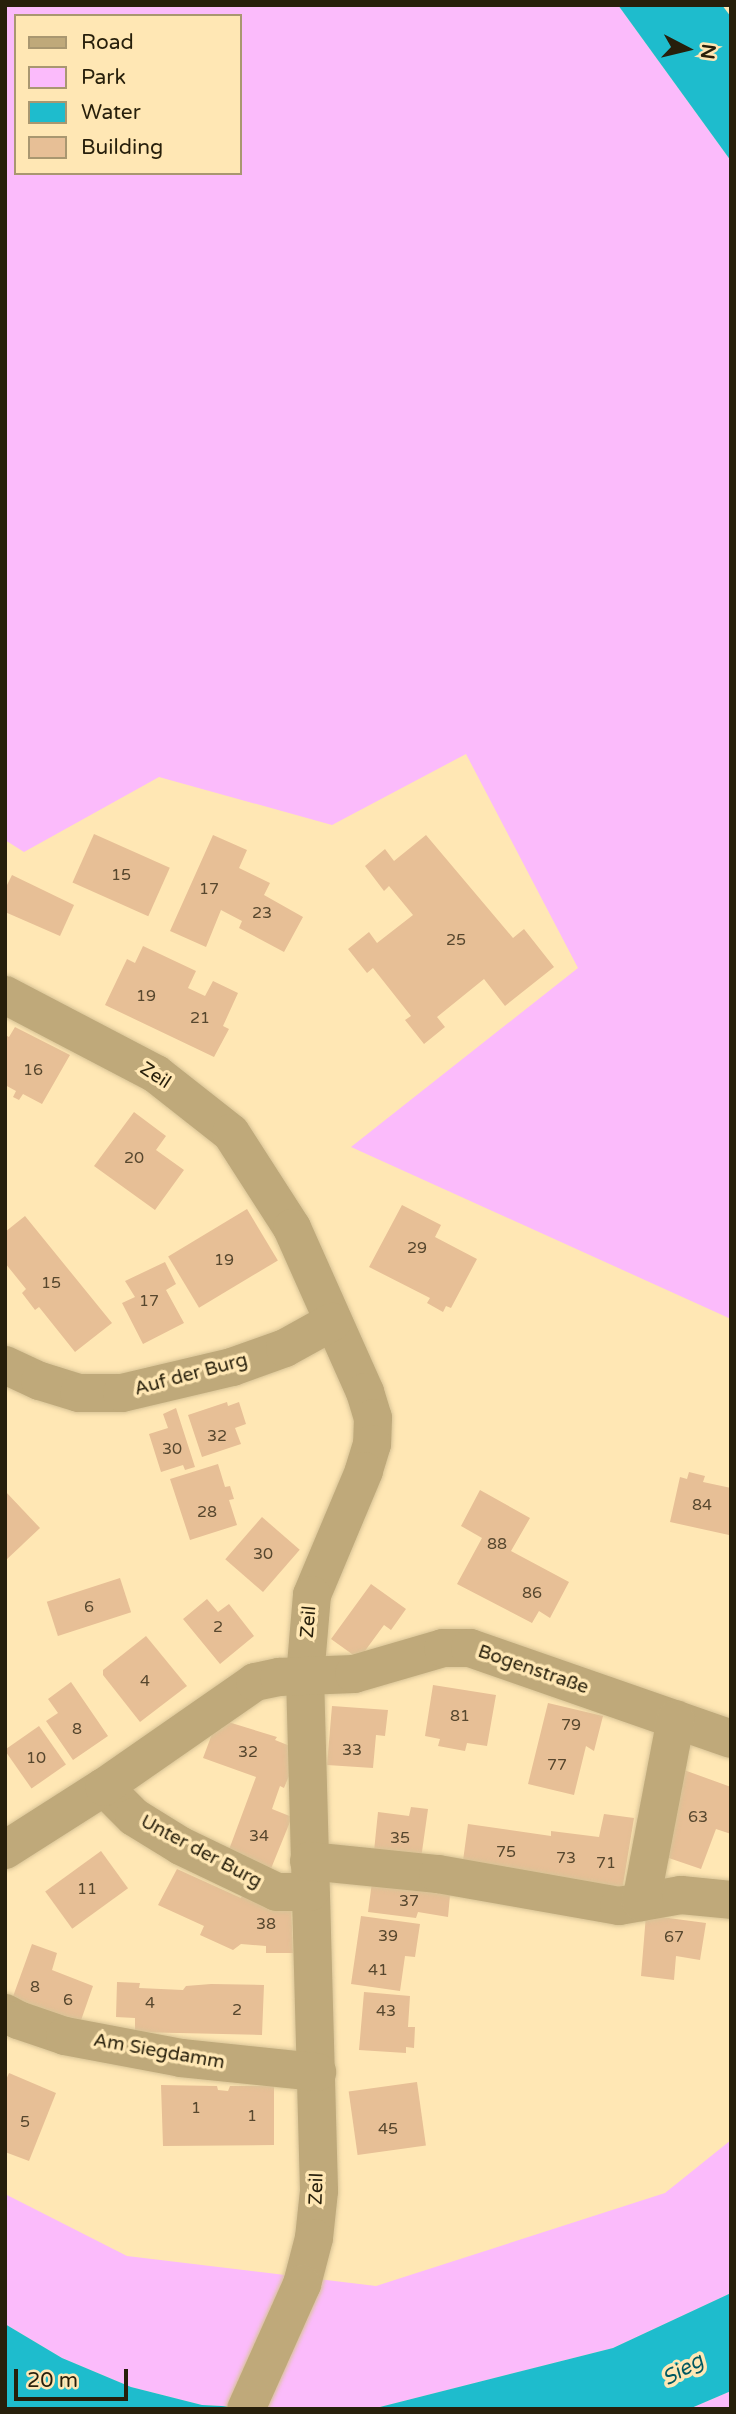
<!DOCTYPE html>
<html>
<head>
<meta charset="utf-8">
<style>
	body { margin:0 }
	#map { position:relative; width:736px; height:2414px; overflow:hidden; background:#ffe7b4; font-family:"Varela Round",sans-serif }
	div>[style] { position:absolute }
	.green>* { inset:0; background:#fbbbfb }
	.water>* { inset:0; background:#1ebccd }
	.building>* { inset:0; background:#e7bf96; transform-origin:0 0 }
	.roads { filter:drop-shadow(0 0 2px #d8c396) drop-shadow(0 0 2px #d8c396) }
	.minor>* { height:38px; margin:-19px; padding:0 19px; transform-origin:19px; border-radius:19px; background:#bfa97a }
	span { translate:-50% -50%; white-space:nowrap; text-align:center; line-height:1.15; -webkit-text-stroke:7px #ffe7b4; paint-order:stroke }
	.number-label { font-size:16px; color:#57472e }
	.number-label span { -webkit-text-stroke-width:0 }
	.street-label { font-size:19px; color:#271f0b }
	.water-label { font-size:21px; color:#005861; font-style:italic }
	.frame { position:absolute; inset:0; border:7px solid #271f0b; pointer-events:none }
	.legend { position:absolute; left:14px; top:14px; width:228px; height:161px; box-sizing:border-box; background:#ffe7b4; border:2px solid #a99770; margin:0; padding:9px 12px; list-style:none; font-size:21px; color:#271f0b }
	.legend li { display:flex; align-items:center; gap:14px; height:35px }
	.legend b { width:35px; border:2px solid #a99770 }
	.north { position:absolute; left:652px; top:14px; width:70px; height:70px; -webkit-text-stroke:5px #ffe7b4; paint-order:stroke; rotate:97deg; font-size:19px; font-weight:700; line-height:28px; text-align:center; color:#271f0b }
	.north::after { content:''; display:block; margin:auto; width:24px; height:32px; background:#271f0b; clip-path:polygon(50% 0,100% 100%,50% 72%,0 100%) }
	.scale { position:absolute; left:14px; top:2369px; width:114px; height:32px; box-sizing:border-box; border:4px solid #271f0b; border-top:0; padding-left:9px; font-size:21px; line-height:24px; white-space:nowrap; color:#271f0b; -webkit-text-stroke:5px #ffe7b4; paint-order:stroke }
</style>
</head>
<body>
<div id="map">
	<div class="green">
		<div style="clip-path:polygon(evenodd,5px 5px,618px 5px,731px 161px,731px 1319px,351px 1147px,578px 968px,466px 754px,332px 825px,159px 777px,24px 852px,5px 840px,5px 5px,16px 16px,240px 16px,240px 173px,16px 173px,16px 16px)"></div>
		<div style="clip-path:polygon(731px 2140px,731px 2293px,613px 2348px,372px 2409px,282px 2409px,202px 2405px,131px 2387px,62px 2358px,5px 2324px,5px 2194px,127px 2256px,376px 2286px,665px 2193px)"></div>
		<div style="clip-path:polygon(731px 2391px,731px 2409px,689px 2409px)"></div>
	</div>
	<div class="water">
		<div style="clip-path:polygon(618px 5px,722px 5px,731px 17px,731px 161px)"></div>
		<div style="clip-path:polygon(731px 2293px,731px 2391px,689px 2409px,372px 2409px,613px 2348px)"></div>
		<div style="clip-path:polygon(5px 2324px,62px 2358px,131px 2387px,202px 2405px,282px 2409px,5px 2409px)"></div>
	</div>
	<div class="building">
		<div style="left:94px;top:834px;width:83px;height:53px;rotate:24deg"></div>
		<div style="clip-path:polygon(213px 835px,247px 850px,239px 868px,270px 883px,264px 895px,303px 917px,284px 952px,239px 928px,242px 921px,221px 910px,206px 947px,170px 931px)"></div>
		<div style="clip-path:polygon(426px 835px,513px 938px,524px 929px,554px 967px,505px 1006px,484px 979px,437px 1017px,445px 1027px,424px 1044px,405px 1020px,411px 1016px,373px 968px,367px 973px,348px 949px,369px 932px,377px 943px,413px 915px,389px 886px,384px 891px,365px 866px,385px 849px,394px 861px)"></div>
		<div style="clip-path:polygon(12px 875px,74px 905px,60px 936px,5px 912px,5px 889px)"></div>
		<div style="clip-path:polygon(143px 946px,196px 971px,188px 988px,205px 996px,213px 981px,238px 993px,223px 1026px,229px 1029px,214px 1057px,105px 1005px,127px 959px,135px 963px)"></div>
		<div style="clip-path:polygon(15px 1027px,70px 1055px,42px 1104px,23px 1094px,19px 1100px,13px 1097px,16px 1091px,5px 1085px,5px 1035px,9px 1037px)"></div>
		<div style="clip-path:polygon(134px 1112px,166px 1136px,156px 1150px,184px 1170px,155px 1210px,94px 1166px)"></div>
		<div style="clip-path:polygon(402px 1205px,441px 1225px,435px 1237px,477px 1259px,451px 1308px,446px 1306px,443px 1312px,427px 1303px,430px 1298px,369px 1267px)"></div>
		<div style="left:247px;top:1209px;width:60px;height:92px;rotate:59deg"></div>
		<div style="clip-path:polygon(25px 1216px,112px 1323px,75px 1352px,39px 1307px,35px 1310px,22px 1293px,26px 1289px,5px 1263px,5px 1232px)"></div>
		<div style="clip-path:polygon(165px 1262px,176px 1284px,166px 1290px,184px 1323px,143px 1344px,122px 1303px,135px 1297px,125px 1281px)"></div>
		<div style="clip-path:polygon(227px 1402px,228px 1406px,239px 1402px,246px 1424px,235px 1428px,241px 1444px,202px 1457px,188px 1415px)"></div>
		<div style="clip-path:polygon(176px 1408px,195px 1467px,185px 1470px,183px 1465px,161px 1472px,149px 1434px,168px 1428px,163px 1414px)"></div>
		<div style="clip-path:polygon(218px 1464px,225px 1487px,230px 1486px,234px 1499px,229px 1500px,237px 1525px,190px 1540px,170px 1479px)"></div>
		<div style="clip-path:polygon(689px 1472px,705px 1476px,703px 1482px,731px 1488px,729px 1535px,670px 1522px,680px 1477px,687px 1479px)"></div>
		<div style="clip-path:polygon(480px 1490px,530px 1518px,511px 1551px,569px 1582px,550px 1618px,539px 1611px,532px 1623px,457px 1584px,482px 1538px,461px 1526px)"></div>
		<div style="clip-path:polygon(5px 1491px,40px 1528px,5px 1561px)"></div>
		<div style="left:262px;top:1517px;width:50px;height:56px;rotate:41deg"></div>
		<div style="left:120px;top:1578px;width:36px;height:77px;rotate:72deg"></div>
		<div style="clip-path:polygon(371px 1584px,406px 1609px,391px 1630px,384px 1625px,359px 1659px,331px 1639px)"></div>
		<div style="clip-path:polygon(207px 1599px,218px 1612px,229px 1604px,254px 1636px,220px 1664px,183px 1619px)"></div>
		<div style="clip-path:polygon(146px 1636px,187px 1686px,140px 1722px,103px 1675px,103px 1670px)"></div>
		<div style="clip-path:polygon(71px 1682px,108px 1736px,73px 1760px,46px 1721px,58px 1713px,48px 1699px)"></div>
		<div style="clip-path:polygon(433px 1685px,496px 1695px,487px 1746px,467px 1743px,465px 1751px,438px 1746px,440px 1739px,425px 1736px)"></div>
		<div style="clip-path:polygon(548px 1703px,603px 1716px,594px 1751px,586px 1746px,574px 1795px,528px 1784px)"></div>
		<div style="clip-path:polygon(332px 1706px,388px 1710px,385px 1736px,376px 1735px,373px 1768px,327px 1765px)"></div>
		<div style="clip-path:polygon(225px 1721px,277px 1737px,275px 1740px,290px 1746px,293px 1766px,284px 1788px,280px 1786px,272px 1809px,292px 1817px,270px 1871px,227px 1855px,256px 1777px,203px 1758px,215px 1726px,222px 1729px)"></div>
		<div style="left:39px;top:1726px;width:47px;height:42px;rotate:55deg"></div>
		<div style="clip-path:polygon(684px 1770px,731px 1787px,731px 1834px,716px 1829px,701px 1869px,660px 1855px)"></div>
		<div style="clip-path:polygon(411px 1807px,428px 1809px,420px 1866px,373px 1861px,378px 1812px,409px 1816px)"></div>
		<div style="clip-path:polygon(604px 1814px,634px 1818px,622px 1891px,462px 1868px,468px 1824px,551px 1836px,551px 1831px,599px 1837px)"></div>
		<div style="left:101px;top:1851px;width:46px;height:69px;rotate:54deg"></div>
		<div style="clip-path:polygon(177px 1869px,241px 1898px,242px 1895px,291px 1902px,293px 1953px,266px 1953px,266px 1946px,241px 1944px,233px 1950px,200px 1935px,204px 1926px,158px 1905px)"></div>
		<div style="clip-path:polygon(372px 1882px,451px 1884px,448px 1917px,418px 1912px,416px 1918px,368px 1912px)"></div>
		<div style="clip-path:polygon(646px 1915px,706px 1923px,700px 1960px,676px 1956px,674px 1980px,641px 1976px)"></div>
		<div style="clip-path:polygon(361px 1916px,420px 1924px,415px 1957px,405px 1956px,400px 1991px,351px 1984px)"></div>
		<div style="clip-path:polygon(32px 1944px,57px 1953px,52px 1970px,93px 1986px,79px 2026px,11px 2002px)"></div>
		<div style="clip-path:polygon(117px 1982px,140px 1983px,139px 1988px,183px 1990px,186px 1986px,211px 1984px,264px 1985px,262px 2035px,135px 2032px,135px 2018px,116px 2017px)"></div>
		<div style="clip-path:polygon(364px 1992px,410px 1996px,408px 2027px,415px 2027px,414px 2048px,406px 2047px,406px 2053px,359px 2050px)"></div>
		<div style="clip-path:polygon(9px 2073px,56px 2093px,29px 2161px,5px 2152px,5px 2082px)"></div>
		<div style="left:417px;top:2082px;width:64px;height:69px;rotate:82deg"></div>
		<div style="clip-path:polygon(161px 2085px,217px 2086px,218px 2090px,228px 2091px,230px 2086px,274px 2086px,274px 2145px,163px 2146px)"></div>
	</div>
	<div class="roads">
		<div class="minor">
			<div style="left:5px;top:995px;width:170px;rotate:27.6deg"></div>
			<div style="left:156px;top:1074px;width:95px;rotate:38.2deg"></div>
			<div style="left:231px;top:1133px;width:113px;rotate:57.3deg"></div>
			<div style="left:292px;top:1228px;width:180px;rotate:66deg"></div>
			<div style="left:365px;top:1392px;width:27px;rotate:73deg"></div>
			<div style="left:373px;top:1418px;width:26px;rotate:92deg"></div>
			<div style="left:372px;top:1444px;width:28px;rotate:107deg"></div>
			<div style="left:364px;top:1471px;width:134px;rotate:112.8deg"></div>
			<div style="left:312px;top:1595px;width:81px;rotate:94.9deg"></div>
			<div style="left:305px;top:1676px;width:515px;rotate:88.44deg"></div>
			<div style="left:319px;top:2191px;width:47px;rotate:96.1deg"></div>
			<div style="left:314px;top:2238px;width:48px;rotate:104.6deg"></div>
			<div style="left:302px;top:2284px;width:137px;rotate:114.1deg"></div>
			<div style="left:5px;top:1365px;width:38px;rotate:25deg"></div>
			<div style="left:40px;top:1381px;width:41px;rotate:17.1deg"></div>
			<div style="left:79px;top:1393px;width:43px"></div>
			<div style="left:122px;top:1393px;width:113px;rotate:-13.3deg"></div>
			<div style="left:232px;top:1367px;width:56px;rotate:-19.7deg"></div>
			<div style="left:285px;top:1348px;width:54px;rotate:-29deg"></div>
			<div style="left:104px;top:1787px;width:42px;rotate:45deg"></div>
			<div style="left:134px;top:1817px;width:55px;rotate:31.7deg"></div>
			<div style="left:181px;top:1846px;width:106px;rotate:25.6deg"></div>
			<div style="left:277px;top:1892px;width:33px"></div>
			<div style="left:5px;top:1850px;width:117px;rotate:-32.5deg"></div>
			<div style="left:104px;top:1787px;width:184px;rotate:-34.8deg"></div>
			<div style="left:255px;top:1682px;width:25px;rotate:-12deg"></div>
			<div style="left:279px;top:1677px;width:75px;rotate:-2.3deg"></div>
			<div style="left:354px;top:1674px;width:93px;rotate:-16.3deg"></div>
			<div style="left:443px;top:1648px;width:27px"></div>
			<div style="left:470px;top:1648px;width:276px;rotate:19.2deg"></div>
			<div style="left:309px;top:1861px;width:130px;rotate:5.8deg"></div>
			<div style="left:438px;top:1874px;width:184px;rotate:10deg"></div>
			<div style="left:619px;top:1906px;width:63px;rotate:-10.1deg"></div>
			<div style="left:681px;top:1895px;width:50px;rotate:5.7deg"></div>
			<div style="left:641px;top:1902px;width:186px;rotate:-79.2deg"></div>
			<div style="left:5px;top:2013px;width:15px;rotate:28deg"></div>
			<div style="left:18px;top:2020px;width:50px;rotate:18.8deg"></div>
			<div style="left:65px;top:2036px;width:118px;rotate:10.7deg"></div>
			<div style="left:181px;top:2058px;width:137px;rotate:5.9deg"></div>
		</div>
	</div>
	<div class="number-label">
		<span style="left:121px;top:875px">15</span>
		<span style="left:209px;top:889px">17</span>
		<span style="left:262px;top:913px">23</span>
		<span style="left:456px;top:940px">25</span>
		<span style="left:146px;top:996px">19</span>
		<span style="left:200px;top:1018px">21</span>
		<span style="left:33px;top:1070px">16</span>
		<span style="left:134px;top:1158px">20</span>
		<span style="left:417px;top:1248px">29</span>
		<span style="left:224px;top:1260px">19</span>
		<span style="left:51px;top:1283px">15</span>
		<span style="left:149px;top:1301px">17</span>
		<span style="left:217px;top:1436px">32</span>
		<span style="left:172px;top:1449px">30</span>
		<span style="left:702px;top:1505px">84</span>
		<span style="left:207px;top:1512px">28</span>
		<span style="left:497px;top:1544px">88</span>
		<span style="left:263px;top:1554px">30</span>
		<span style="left:532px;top:1593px">86</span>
		<span style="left:89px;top:1607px">6</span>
		<span style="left:218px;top:1627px">2</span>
		<span style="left:145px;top:1681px">4</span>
		<span style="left:460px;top:1716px">81</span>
		<span style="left:571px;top:1725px">79</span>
		<span style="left:77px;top:1729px">8</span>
		<span style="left:352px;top:1750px">33</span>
		<span style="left:248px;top:1752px">32</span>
		<span style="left:36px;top:1758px">10</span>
		<span style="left:557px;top:1765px">77</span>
		<span style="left:698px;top:1817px">63</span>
		<span style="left:259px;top:1836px">34</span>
		<span style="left:400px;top:1838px">35</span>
		<span style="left:506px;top:1852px">75</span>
		<span style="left:566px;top:1858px">73</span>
		<span style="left:606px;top:1863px">71</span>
		<span style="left:87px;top:1889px">11</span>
		<span style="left:409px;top:1901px">37</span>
		<span style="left:266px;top:1924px">38</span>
		<span style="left:388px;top:1936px">39</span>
		<span style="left:674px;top:1937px">67</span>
		<span style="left:378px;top:1970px">41</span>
		<span style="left:35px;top:1987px">8</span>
		<span style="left:68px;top:2000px">6</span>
		<span style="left:150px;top:2003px">4</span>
		<span style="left:237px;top:2010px">2</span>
		<span style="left:386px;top:2011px">43</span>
		<span style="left:196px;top:2108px">1</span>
		<span style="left:252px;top:2116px">1</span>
		<span style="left:25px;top:2122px">5</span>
		<span style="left:388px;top:2129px">45</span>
	</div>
	<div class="street-label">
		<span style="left:155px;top:1076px;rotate:33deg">Zeil</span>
		<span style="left:191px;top:1375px;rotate:-15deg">Auf der Burg</span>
		<span style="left:309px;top:1622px;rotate:-85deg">Zeil</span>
		<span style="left:533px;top:1670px;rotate:19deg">Bogenstraße</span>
		<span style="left:201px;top:1852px;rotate:28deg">Unter der Burg</span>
		<span style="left:159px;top:2052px;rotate:10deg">Am Siegdamm</span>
		<span style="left:317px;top:2189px;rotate:-88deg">Zeil</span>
	</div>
	<div class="water-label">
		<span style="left:683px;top:2370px;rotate:-30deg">Sieg</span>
	</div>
	<div class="frame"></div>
	<ul class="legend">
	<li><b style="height:9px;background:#bfa97a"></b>Road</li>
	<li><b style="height:19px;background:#fbbbfb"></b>Park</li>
	<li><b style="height:19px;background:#1ebccd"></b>Water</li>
	<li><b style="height:19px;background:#e7bf96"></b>Building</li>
	</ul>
	<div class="north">N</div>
	<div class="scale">20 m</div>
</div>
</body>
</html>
